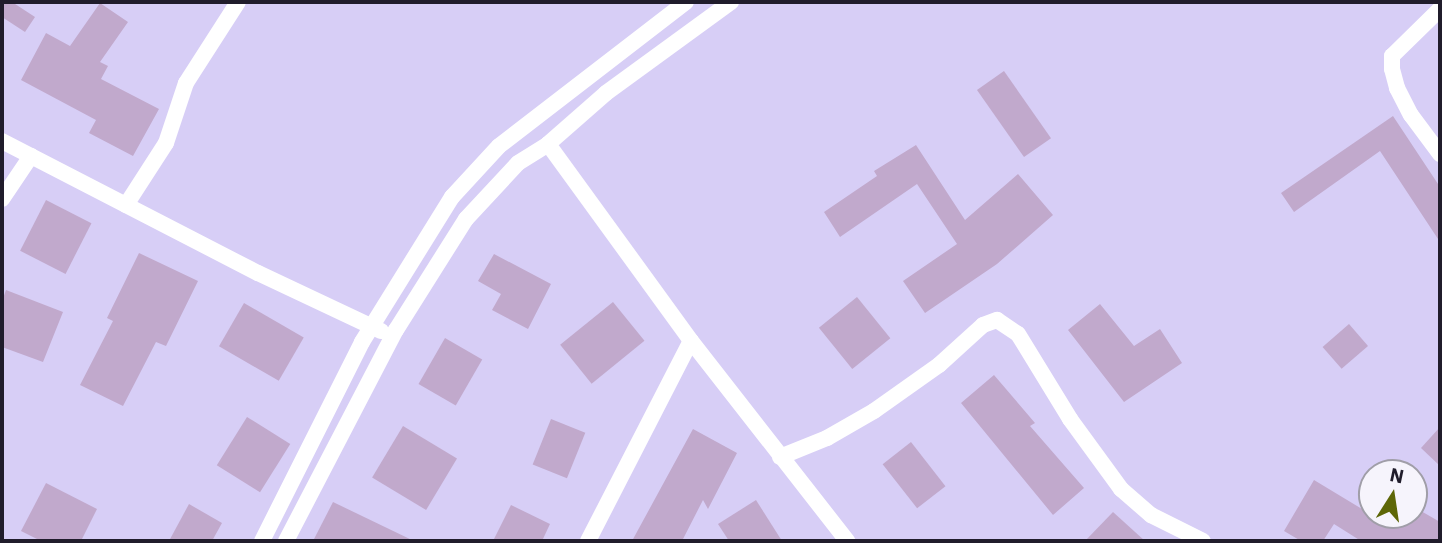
<!DOCTYPE html>
<html>
<head>
<meta charset="utf-8">
<style>
	body { margin:0 }
	#map { position:relative; width:1442px; height:543px; overflow:hidden; background:#d7cef6; font-family:"IBM Plex Sans",sans-serif }
	div>[style] { position:absolute }
	.building>* { inset:0; background:#c1a9cc; transform-origin:0 0 }
	.street>* { height:16px; margin:-8px; padding:0 8px; transform-origin:8px; border-radius:8px; background:#fff }
	span { translate:-50% -50%; white-space:nowrap; text-align:center; line-height:1.15; -webkit-text-stroke:6px #f6f4fc; paint-order:stroke }
	.frame { position:absolute; inset:0; border:4px solid #201c2b; pointer-events:none }
	.north { position:absolute; left:1358px; top:459px; width:70px; height:70px; box-sizing:border-box; background:#f6f4fc; border:2px solid #a09ea8; border-radius:50%; rotate:12deg; font-size:19px; font-weight:700; line-height:28px; text-align:center; color:#201c2b }
	.north::after { content:''; display:block; margin:auto; width:24px; height:32px; background:#5d6607; clip-path:polygon(50% 0,100% 100%,50% 72%,0 100%) }
</style>
</head>
<body>
<div id="map">
	<div class="building">
		<div style="clip-path:polygon(2px 2px,12px 2px,35px 17px,25px 32px,2px 17px)"></div>
		<div style="clip-path:polygon(100px 3px,128px 22px,100px 62px,108px 66px,101px 79px,159px 109px,133px 156px,89px 133px,96px 120px,21px 80px,46px 33px,70px 46px)"></div>
		<div style="left:1004px;top:71px;width:82px;height:33px;rotate:55deg"></div>
		<div style="clip-path:polygon(1393px 116px,1440px 187px,1440px 242px,1380px 151px,1294px 212px,1281px 193px)"></div>
		<div style="clip-path:polygon(916px 145px,965px 220px,1018px 174px,1053px 215px,997px 264px,925px 313px,903px 281px,957px 244px,917px 184px,840px 237px,824px 212px,877px 176px,874px 171px)"></div>
		<div style="left:46px;top:200px;width:51px;height:57px;rotate:27deg"></div>
		<div style="clip-path:polygon(139px 253px,198px 281px,166px 346px,156px 342px,123px 406px,80px 385px,113px 321px,107px 318px)"></div>
		<div style="clip-path:polygon(494px 254px,551px 284px,528px 329px,492px 310px,501px 294px,478px 281px)"></div>
		<div style="clip-path:polygon(6px 290px,63px 312px,43px 362px,2px 347px,2px 301px)"></div>
		<div style="left:857px;top:297px;width:53px;height:49px;rotate:51deg"></div>
		<div style="left:613px;top:302px;width:50px;height:68px;rotate:51deg"></div>
		<div style="left:244px;top:303px;width:69px;height:50px;rotate:30deg"></div>
		<div style="clip-path:polygon(1100px 304px,1134px 346px,1160px 329px,1182px 363px,1124px 402px,1068px 330px)"></div>
		<div style="left:1349px;top:324px;width:29px;height:35px;rotate:49deg"></div>
		<div style="left:445px;top:338px;width:43px;height:53px;rotate:30deg"></div>
		<div style="clip-path:polygon(994px 375px,1035px 423px,1030px 426px,1084px 488px,1053px 515px,961px 403px)"></div>
		<div style="left:247px;top:417px;width:51px;height:57px;rotate:32deg"></div>
		<div style="left:551px;top:419px;width:37px;height:49px;rotate:22deg"></div>
		<div style="left:403px;top:426px;width:63px;height:60px;rotate:31deg"></div>
		<div style="clip-path:polygon(1440px 427px,1440px 466px,1421px 448px)"></div>
		<div style="clip-path:polygon(693px 429px,737px 453px,708px 509px,703px 500px,682px 541px,632px 541px)"></div>
		<div style="left:911px;top:442px;width:56px;height:36px;rotate:52deg"></div>
		<div style="clip-path:polygon(1314px 480px,1362px 509px,1372px 494px,1372px 515px,1418px 515px,1421px 511px,1440px 522px,1440px 541px,1361px 541px,1334px 524px,1323px 541px,1301px 541px,1284px 531px)"></div>
		<div style="clip-path:polygon(46px 483px,97px 509px,81px 541px,41px 541px,21px 531px)"></div>
		<div style="clip-path:polygon(756px 500px,782px 541px,729px 541px,718px 524px)"></div>
		<div style="clip-path:polygon(333px 502px,414px 541px,313px 541px)"></div>
		<div style="clip-path:polygon(189px 504px,222px 523px,212px 541px,169px 541px)"></div>
		<div style="clip-path:polygon(511px 505px,550px 524px,542px 541px,493px 541px)"></div>
		<div style="clip-path:polygon(1113px 512px,1145px 541px,1085px 541px)"></div>
	</div>
	<div class="street">
		<div style="left:1440px;top:9px;width:67px;rotate:135.6deg"></div>
		<div style="left:1392px;top:56px;width:13px;rotate:90deg"></div>
		<div style="left:1392px;top:69px;width:20px;rotate:75deg"></div>
		<div style="left:1397px;top:88px;width:30px;rotate:63deg"></div>
		<div style="left:1411px;top:115px;width:49px;rotate:53.4deg"></div>
		<div style="left:2px;top:141px;width:288px;rotate:27.3deg"></div>
		<div style="left:258px;top:273px;width:136px;rotate:25.2deg"></div>
		<div style="left:548px;top:144px;width:243px;rotate:54deg"></div>
		<div style="left:691px;top:341px;width:254px;rotate:52deg"></div>
		<div style="left:2px;top:199px;width:52px;rotate:-56deg"></div>
		<div style="left:126px;top:205px;width:74px;rotate:-57.2deg"></div>
		<div style="left:166px;top:143px;width:63px;rotate:-71.6deg"></div>
		<div style="left:186px;top:83px;width:96px;rotate:-57.3deg"></div>
		<div style="left:780px;top:457px;width:51px;rotate:-22deg"></div>
		<div style="left:827px;top:438px;width:54px;rotate:-29.9deg"></div>
		<div style="left:874px;top:411px;width:80px;rotate:-35.3deg"></div>
		<div style="left:939px;top:365px;width:59px;rotate:-42.3deg"></div>
		<div style="left:983px;top:325px;width:15px;rotate:-20deg"></div>
		<div style="left:997px;top:320px;width:25px;rotate:34deg"></div>
		<div style="left:1018px;top:334px;width:100px;rotate:58.5deg"></div>
		<div style="left:1070px;top:419px;width:87px;rotate:53.9deg"></div>
		<div style="left:1121px;top:489px;width:40px;rotate:41deg"></div>
		<div style="left:1151px;top:515px;width:58px;rotate:26.6deg"></div>
		<div style="left:262px;top:541px;width:223px;rotate:-63.3deg"></div>
		<div style="left:362px;top:342px;width:171px;rotate:-58.2deg"></div>
		<div style="left:452px;top:197px;width:69px;rotate:-47.3deg"></div>
		<div style="left:499px;top:146px;width:236px;rotate:-37.6deg"></div>
		<div style="left:286px;top:541px;width:238px;rotate:-62.5deg"></div>
		<div style="left:396px;top:330px;width:131px;rotate:-57.8deg"></div>
		<div style="left:466px;top:219px;width:76px;rotate:-47.1deg"></div>
		<div style="left:518px;top:163px;width:36px;rotate:-32deg"></div>
		<div style="left:548px;top:144px;width:77px;rotate:-41.3deg"></div>
		<div style="left:606px;top:93px;width:155px;rotate:-36.1deg"></div>
		<div style="left:588px;top:541px;width:225px;rotate:-62.8deg"></div>
	</div>
	<div class="frame"></div>
	<div class="north">N</div>
</div>
</body>
</html>
